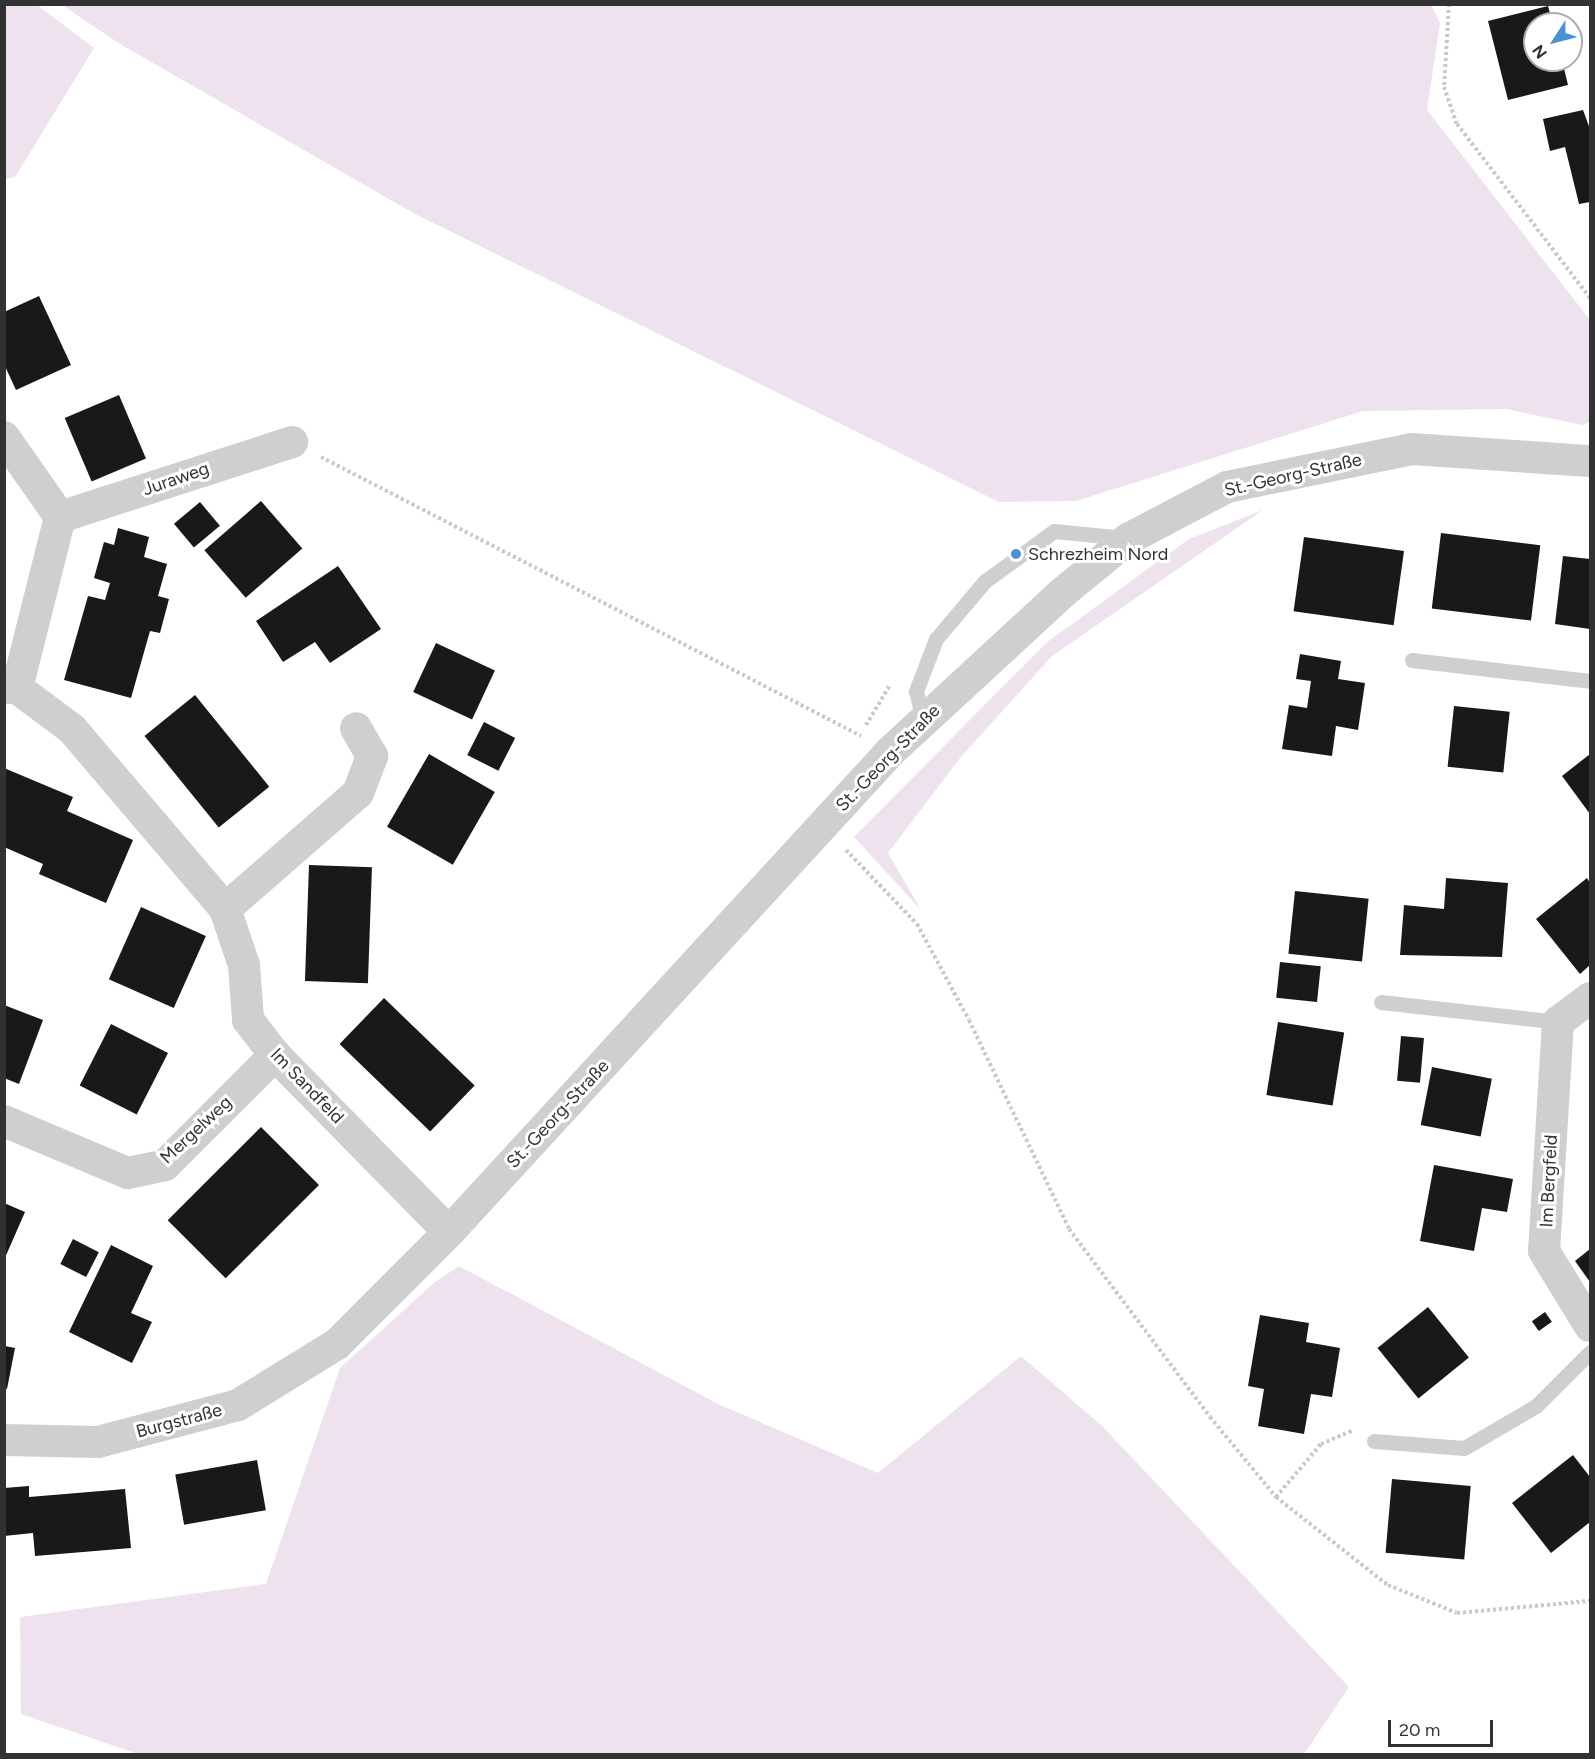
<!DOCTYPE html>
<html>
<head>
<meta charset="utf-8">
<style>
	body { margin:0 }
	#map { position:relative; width:1595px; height:1759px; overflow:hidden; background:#fff; font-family:Figtree,sans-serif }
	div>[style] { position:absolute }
	.green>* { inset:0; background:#ede2ed }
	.building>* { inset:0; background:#191919; transform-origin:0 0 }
	.path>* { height:4px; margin-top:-2px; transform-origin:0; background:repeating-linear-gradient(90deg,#c9c9c9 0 3px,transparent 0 6px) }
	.service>* { height:15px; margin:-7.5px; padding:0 7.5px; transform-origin:7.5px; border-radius:7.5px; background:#cfcfcf }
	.minor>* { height:32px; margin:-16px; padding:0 16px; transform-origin:16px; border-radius:16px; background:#cfcfcf }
	.dots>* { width:16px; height:16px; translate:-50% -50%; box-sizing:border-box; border:3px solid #fff; border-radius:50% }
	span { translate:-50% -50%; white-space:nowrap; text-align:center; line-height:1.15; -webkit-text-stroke:6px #fff; paint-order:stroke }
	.street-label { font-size:18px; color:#323232 }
	.poi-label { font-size:18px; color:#323232 }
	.left { translate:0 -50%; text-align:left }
	.frame { position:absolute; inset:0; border:6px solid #323232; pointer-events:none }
	.north { position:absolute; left:1523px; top:12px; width:60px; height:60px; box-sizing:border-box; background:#fff; border:2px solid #adadad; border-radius:50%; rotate:234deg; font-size:16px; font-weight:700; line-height:24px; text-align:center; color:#323232 }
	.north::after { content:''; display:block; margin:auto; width:21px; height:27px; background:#4793d6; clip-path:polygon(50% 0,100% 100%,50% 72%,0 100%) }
	.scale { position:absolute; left:1388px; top:1720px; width:105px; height:27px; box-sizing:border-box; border:3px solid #323232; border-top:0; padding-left:8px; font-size:18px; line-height:21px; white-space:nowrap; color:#323232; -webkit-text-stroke:4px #fff; paint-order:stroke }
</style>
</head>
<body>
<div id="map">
	<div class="green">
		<div style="clip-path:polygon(4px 5px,37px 5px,94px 48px,15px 177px,5px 179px)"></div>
		<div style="clip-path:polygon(62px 5px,1431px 5px,1440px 23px,1427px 110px,1590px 320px,1590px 422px,1582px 425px,1506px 409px,1363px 411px,1076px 501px,999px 502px,415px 214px,120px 44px)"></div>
		<div style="clip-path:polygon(1263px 510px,1052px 656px,960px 758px,888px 853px,921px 910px,854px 837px,1046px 643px,1189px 539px)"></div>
		<div style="clip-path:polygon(459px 1266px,718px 1404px,878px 1473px,1021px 1356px,1103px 1427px,1349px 1687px,1304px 1754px,138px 1754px,21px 1714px,20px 1617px,266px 1584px,340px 1368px,435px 1282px)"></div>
	</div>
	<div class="building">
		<div style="clip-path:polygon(1548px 6px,1553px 24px,1535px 24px,1535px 60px,1562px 60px,1568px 85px,1508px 100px,1488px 21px)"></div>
		<div style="clip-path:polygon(1583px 110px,1590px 129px,1590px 202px,1579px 204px,1565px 147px,1550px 151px,1543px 119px)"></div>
		<div style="clip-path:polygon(39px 296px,71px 365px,16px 390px,4px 364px,4px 312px)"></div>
		<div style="left:119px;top:395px;width:69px;height:59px;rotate:67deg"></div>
		<div style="left:261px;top:501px;width:63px;height:75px;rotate:49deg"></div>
		<div style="left:200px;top:502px;width:31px;height:34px;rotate:50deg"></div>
		<div style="clip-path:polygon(118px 528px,149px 537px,144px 557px,167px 564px,158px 596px,169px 599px,160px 633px,150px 631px,131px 698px,64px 680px,88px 596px,105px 600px,110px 583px,94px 578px,104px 542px,114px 545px)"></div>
		<div style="left:1441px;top:533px;width:100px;height:76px;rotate:7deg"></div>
		<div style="left:1304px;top:537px;width:101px;height:75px;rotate:8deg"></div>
		<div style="clip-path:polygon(1563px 556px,1590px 559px,1590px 629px,1555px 624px)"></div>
		<div style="clip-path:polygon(338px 566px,381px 629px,330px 663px,315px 642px,283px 662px,256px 621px)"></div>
		<div style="left:436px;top:643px;width:65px;height:54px;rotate:25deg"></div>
		<div style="clip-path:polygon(1300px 654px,1341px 661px,1338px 679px,1365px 683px,1358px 730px,1336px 726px,1332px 756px,1282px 749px,1289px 705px,1307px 708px,1311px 681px,1296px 679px)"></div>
		<div style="left:195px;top:695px;width:118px;height:65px;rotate:51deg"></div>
		<div style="left:1454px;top:706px;width:56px;height:61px;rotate:6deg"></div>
		<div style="left:484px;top:722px;width:35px;height:37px;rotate:27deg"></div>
		<div style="left:429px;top:754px;width:76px;height:84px;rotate:30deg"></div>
		<div style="clip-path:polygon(1590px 754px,1590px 814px,1562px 776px)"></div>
		<div style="clip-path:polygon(4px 768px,73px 797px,67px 811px,133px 840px,106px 903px,39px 874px,43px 864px,4px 847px)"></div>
		<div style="left:309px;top:865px;width:63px;height:116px;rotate:2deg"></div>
		<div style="clip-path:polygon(1446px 878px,1508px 883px,1502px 957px,1400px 955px,1404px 905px,1444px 909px)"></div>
		<div style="clip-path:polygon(1587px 878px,1590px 883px,1590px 965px,1580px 974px,1536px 919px)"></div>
		<div style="left:1295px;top:891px;width:74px;height:63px;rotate:6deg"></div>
		<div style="left:141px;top:907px;width:71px;height:79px;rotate:24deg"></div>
		<div style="left:1280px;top:962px;width:41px;height:36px;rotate:6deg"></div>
		<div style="left:384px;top:998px;width:126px;height:64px;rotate:44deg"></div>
		<div style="clip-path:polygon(4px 1005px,43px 1020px,19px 1084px,4px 1078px)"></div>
		<div style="left:1278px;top:1022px;width:67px;height:74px;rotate:9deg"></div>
		<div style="left:111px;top:1024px;width:64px;height:69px;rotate:27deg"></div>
		<div style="left:1401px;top:1036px;width:23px;height:45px;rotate:5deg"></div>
		<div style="left:1432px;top:1067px;width:61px;height:59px;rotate:11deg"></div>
		<div style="left:261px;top:1127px;width:82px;height:132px;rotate:45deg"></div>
		<div style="clip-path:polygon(1434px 1165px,1513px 1179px,1507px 1212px,1482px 1208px,1474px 1251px,1420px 1241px)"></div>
		<div style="clip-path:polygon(4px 1203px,25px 1212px,4px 1260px)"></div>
		<div style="left:73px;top:1239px;width:29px;height:28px;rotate:27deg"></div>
		<div style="clip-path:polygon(111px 1245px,153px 1266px,131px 1313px,152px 1322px,132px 1363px,69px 1332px)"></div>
		<div style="clip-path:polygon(1590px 1249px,1590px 1282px,1575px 1261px)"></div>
		<div style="left:1428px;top:1307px;width:65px;height:65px;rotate:51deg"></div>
		<div style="left:1545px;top:1312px;width:12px;height:16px;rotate:55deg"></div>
		<div style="clip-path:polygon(1260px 1315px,1309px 1323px,1306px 1342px,1340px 1348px,1332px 1397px,1311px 1394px,1304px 1434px,1258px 1426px,1264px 1389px,1248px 1386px)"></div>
		<div style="clip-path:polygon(5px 1346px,15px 1348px,7px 1389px,5px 1388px)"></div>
		<div style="clip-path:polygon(1573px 1455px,1590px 1477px,1590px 1522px,1551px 1553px,1512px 1503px)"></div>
		<div style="left:257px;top:1460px;width:51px;height:83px;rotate:80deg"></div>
		<div style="left:1392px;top:1479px;width:79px;height:74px;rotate:5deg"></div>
		<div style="clip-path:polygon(29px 1486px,29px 1497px,125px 1489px,131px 1548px,35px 1556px,33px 1533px,4px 1536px,4px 1488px)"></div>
	</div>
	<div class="path">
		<div style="left:1449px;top:4px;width:83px;rotate:93.4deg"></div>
		<div style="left:1444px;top:87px;width:39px;rotate:71deg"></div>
		<div style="left:1457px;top:124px;width:219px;rotate:52.6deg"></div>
		<div style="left:321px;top:457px;width:608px;rotate:27.32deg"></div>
		<div style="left:866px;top:725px;width:47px;rotate:-59deg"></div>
		<div style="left:846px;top:850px;width:103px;rotate:46.2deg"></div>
		<div style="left:917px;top:924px;width:109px;rotate:61.6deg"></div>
		<div style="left:969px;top:1020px;width:232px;rotate:64.4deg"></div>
		<div style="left:1069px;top:1229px;width:235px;rotate:53.1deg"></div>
		<div style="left:1210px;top:1417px;width:104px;rotate:50.5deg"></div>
		<div style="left:1276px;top:1497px;width:142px;rotate:38.2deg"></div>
		<div style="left:1388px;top:1585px;width:74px;rotate:22.1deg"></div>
		<div style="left:1457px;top:1613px;width:134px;rotate:-5.2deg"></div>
		<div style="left:1276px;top:1497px;width:70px;rotate:-49.7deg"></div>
		<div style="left:1321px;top:1444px;width:34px;rotate:-23deg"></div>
	</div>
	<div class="service">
		<div style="left:1412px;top:660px;width:179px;rotate:6.7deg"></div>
		<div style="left:923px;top:719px;width:29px;rotate:-104deg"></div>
		<div style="left:916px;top:691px;width:56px;rotate:-69deg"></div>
		<div style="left:936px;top:639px;width:76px;rotate:-49.8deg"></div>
		<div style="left:985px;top:581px;width:85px;rotate:-35.9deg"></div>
		<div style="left:1054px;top:531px;width:71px;rotate:5.6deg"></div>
		<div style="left:1381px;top:1002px;width:178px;rotate:6.4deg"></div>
		<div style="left:1374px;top:1441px;width:90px;rotate:4.4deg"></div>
		<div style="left:1464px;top:1448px;width:83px;rotate:-30.3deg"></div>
		<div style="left:1536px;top:1406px;width:76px;rotate:-45deg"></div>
	</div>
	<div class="minor">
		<div style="left:4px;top:437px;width:98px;rotate:55deg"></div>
		<div style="left:60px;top:517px;width:176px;rotate:104.1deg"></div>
		<div style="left:60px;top:517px;width:244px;rotate:-17.9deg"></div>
		<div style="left:4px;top:688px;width:13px"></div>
		<div style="left:17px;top:688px;width:69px;rotate:36.7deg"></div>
		<div style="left:72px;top:729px;width:236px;rotate:49.6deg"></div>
		<div style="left:225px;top:909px;width:59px;rotate:71.3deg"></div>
		<div style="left:244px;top:965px;width:55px;rotate:85.8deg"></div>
		<div style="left:248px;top:1020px;width:44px;rotate:52.4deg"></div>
		<div style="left:275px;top:1055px;width:248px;rotate:45.5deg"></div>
		<div style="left:225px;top:909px;width:176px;rotate:-41.1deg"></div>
		<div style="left:358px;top:793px;width:40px;rotate:-69deg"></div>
		<div style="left:372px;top:756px;width:32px;rotate:-120deg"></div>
		<div style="left:1590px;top:998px;width:40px;rotate:143deg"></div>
		<div style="left:1558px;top:1022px;width:229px;rotate:93.5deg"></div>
		<div style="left:1544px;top:1251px;width:88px;rotate:58.5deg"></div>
		<div style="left:4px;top:1121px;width:134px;rotate:22.8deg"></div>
		<div style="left:128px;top:1173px;width:38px;rotate:-12deg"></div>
		<div style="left:165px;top:1165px;width:156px;rotate:-45deg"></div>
		<div style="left:4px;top:1440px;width:94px;rotate:1.2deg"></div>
		<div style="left:98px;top:1442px;width:145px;rotate:-14.8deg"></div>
		<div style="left:238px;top:1405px;width:116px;rotate:-31.6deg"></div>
		<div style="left:337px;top:1344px;width:158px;rotate:-45deg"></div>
		<div style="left:449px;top:1232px;width:652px;rotate:-47.42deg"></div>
		<div style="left:890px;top:752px;width:233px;rotate:-42.7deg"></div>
		<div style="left:1061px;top:594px;width:87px;rotate:-39.4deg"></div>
		<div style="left:1128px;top:539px;width:112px;rotate:-27.7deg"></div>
		<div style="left:1227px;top:487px;width:189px;rotate:-11.6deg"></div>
		<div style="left:1412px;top:449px;width:178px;rotate:3.9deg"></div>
	</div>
	<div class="dots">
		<div style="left:1016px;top:554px;background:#4793d6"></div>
	</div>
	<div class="street-label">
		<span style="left:1293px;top:475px;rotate:-13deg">St.-Georg-Straße</span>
		<span style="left:176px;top:479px;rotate:-19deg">Juraweg</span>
		<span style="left:888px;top:758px;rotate:-46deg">St.-Georg-Straße</span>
		<span style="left:307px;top:1086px;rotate:46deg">Im Sandfeld</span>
		<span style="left:558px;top:1114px;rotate:-47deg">St.-Georg-Straße</span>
		<span style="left:196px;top:1130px;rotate:-43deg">Mergelweg</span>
		<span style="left:1549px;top:1181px;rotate:-87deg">Im Bergfeld</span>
		<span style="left:179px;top:1421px;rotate:-15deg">Burgstraße</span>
	</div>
	<div class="poi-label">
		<span class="left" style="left:1028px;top:554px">Schrezheim Nord</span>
	</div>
	<div class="frame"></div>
	<div class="north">N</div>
	<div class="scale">20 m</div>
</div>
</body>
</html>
